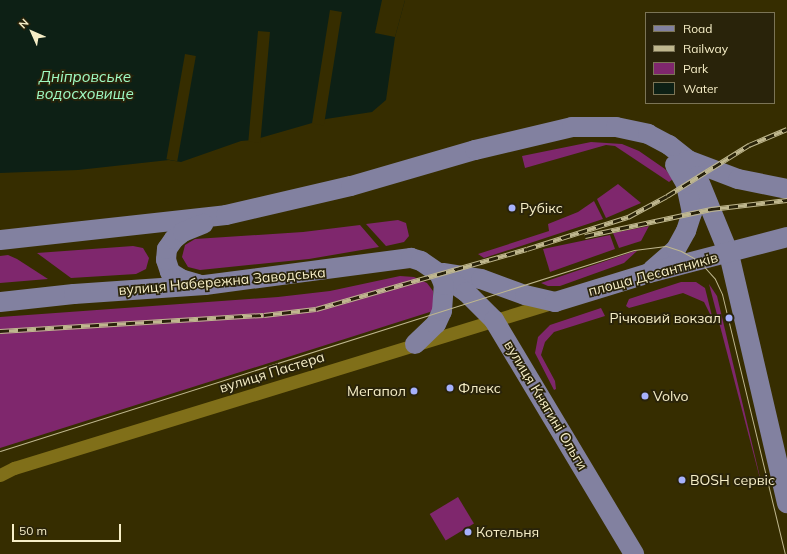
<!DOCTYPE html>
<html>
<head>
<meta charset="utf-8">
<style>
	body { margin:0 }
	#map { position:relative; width:787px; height:554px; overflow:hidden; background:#362d00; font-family:Mulish,sans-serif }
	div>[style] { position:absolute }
	.green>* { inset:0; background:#7f276d; transform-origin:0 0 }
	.water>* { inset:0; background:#0d2015 }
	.pier>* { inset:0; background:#362d00; transform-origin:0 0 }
	.street>* { height:13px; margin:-6.5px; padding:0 6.5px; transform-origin:6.5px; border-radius:6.5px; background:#806f19 }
	.primary>* { height:20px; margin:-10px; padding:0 10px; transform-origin:10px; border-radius:10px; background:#8281a0 }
	.tram>* { height:1px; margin:-0.5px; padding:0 0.5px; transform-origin:0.5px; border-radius:0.5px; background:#bfb78e }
	.rail>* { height:4.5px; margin-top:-2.25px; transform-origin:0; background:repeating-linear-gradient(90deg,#29230a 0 9px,#bfb78e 0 18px); box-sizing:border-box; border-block:1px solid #bfb78e }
	.dots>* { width:11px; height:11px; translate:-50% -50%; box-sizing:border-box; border:2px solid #29230a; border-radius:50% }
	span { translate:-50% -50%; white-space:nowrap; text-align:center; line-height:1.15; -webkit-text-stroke:3.5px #29230a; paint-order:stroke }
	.poi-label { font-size:14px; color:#f6eec7 }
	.left { translate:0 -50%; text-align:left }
	.right { translate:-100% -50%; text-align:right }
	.street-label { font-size:14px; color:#f6eec7 }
	.water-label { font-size:15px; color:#9ffac4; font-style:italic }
	.legend { position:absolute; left:645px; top:12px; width:130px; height:92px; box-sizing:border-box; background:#29230a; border:1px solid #7b7456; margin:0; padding:5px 7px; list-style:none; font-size:12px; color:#f6eec7 }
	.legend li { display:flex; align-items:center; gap:8px; height:20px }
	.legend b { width:20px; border:1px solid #7b7456 }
	.north { position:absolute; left:12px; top:12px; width:40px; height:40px; -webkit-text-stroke:3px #29230a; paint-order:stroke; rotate:315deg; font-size:11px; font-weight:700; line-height:16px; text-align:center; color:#f6eec7 }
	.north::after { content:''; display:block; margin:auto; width:14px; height:18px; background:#f6eec7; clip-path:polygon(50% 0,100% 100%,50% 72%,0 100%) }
	.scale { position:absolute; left:12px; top:524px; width:109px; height:18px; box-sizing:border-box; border:2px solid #f6eec7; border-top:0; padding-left:5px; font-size:12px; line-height:14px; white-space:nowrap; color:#f6eec7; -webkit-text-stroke:3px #29230a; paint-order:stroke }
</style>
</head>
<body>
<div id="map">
	<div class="green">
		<div style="clip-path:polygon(591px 142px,622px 144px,639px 151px,665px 169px,673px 179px,669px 182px,615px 146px,606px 145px,525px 168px,522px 156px)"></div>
		<div style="clip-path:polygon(618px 184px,641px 203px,606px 218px,597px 199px)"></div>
		<div style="clip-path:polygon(594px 201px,603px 219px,484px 258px,478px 254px,549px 231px,548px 224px,578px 212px)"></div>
		<div style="clip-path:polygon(398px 220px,406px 223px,409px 236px,404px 242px,386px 246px,366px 224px)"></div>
		<div style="clip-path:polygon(360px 225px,379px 247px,309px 259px,200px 270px,188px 267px,182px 257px,185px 245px,195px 239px,303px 232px)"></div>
		<div style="clip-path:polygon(649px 226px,641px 241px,619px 248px,613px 233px)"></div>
		<div style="clip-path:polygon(610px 235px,615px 249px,550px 272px,543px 249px)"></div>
		<div style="clip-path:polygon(133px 246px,143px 248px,149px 258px,146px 269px,136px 274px,71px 278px,37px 253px)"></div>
		<div style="clip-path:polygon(638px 250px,624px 263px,560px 286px,548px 286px,541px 283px)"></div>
		<div style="clip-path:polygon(8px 255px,17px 259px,48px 279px,0 283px,0 256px)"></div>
		<div style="clip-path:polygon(400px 276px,414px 277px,427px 283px,433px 291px,433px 311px,0 448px,0 317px,278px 297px,330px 291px)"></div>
		<div style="clip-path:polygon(681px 282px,696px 282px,705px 288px,713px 320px,704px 302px,683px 293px,629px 308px,626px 306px,629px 299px)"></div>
		<div style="clip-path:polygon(709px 284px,717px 296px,763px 490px)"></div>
		<div style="clip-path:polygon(601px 308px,605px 316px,554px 332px,545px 342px,541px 355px,555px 381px,556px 389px,554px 390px,535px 353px,538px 337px,550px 325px)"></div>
		<div style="left:458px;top:497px;width:31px;height:33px;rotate:59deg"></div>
	</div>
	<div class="water">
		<div style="clip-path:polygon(0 0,405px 0,395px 37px,386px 100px,372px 112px,326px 119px,253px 140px,241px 141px,181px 162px,169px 160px,78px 170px,0 173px)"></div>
	</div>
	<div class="pier">
		<div style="clip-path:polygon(382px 0,405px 0,395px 37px,375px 33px)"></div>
		<div style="left:330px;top:10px;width:12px;height:115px;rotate:9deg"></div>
		<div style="left:258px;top:31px;width:12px;height:111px;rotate:5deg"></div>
		<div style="left:185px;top:54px;width:11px;height:107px;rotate:10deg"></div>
	</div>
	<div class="street">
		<div style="left:0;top:475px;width:16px;rotate:-27deg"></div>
		<div style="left:14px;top:468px;width:562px;rotate:-17.08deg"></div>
	</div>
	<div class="primary">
		<div style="left:688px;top:160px;width:53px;rotate:20.8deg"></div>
		<div style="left:738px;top:179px;width:50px;rotate:11.5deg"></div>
		<div style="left:0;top:240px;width:227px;rotate:-6.3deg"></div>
		<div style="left:226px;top:215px;width:128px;rotate:-13.1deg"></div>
		<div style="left:351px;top:186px;width:129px;rotate:-16.2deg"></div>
		<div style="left:475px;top:150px;width:100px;rotate:-13.3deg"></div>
		<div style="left:572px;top:127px;width:44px"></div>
		<div style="left:616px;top:127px;width:33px;rotate:12deg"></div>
		<div style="left:648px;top:134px;width:24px;rotate:28deg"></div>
		<div style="left:669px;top:145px;width:24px;rotate:38deg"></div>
		<div style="left:688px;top:160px;width:18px;rotate:61deg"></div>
		<div style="left:697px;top:176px;width:84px;rotate:67.7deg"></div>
		<div style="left:729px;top:254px;width:256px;rotate:76.9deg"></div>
		<div style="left:652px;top:270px;width:32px;rotate:-41deg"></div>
		<div style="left:676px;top:249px;width:21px;rotate:-61deg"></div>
		<div style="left:686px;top:231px;width:19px;rotate:-72deg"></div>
		<div style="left:692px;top:213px;width:30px;rotate:-102deg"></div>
		<div style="left:686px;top:184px;width:22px;rotate:-120deg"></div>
		<div style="left:443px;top:273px;width:38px;rotate:9deg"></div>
		<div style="left:481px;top:279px;width:47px;rotate:20deg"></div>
		<div style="left:525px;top:295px;width:31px;rotate:13deg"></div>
		<div style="left:555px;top:302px;width:98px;rotate:-17.1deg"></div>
		<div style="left:649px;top:273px;width:143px;rotate:-14.6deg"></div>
		<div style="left:198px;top:284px;width:18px;rotate:-164deg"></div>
		<div style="left:181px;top:279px;width:13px;rotate:-148deg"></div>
		<div style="left:170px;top:272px;width:13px;rotate:-108deg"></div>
		<div style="left:166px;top:260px;width:11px;rotate:-85deg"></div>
		<div style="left:167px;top:249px;width:12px;rotate:-55deg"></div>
		<div style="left:174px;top:239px;width:11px;rotate:-38deg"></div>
		<div style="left:183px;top:232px;width:22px;rotate:-22deg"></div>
		<div style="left:0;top:302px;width:74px;rotate:-6.2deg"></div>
		<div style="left:74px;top:294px;width:131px;rotate:-3.9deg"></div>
		<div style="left:205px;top:285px;width:208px;rotate:-7.5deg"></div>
		<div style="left:411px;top:258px;width:10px;rotate:17deg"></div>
		<div style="left:421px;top:261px;width:55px;rotate:34.6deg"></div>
		<div style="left:466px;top:292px;width:40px;rotate:45deg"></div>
		<div style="left:494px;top:320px;width:273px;rotate:59.1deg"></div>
		<div style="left:415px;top:344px;width:29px;rotate:-44deg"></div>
		<div style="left:436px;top:324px;width:14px;rotate:-65deg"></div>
		<div style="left:442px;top:311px;width:26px;rotate:-86deg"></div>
		<div style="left:444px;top:285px;width:13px;rotate:-113deg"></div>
	</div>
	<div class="tram">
		<div style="left:0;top:451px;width:665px;rotate:-17.59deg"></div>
		<div style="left:634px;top:250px;width:32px;rotate:-7deg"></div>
		<div style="left:666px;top:246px;width:16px;rotate:18deg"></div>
		<div style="left:681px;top:251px;width:21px;rotate:29deg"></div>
		<div style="left:699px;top:261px;width:24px;rotate:48deg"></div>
		<div style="left:715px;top:279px;width:17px;rotate:65deg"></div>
		<div style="left:722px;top:294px;width:268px;rotate:76.4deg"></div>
	</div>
	<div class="rail">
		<div style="left:585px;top:236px;width:129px;rotate:-12.1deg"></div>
		<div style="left:711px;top:209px;width:77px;rotate:-6.8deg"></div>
		<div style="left:0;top:331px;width:264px;rotate:-3.5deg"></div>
		<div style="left:264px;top:315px;width:52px;rotate:-6.6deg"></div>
		<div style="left:316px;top:309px;width:219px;rotate:-15.9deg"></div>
		<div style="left:527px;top:249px;width:106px;rotate:-17.6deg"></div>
		<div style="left:628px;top:217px;width:44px;rotate:-28.3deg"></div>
		<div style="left:667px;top:196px;width:97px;rotate:-31.9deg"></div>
		<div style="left:749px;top:145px;width:41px;rotate:-22.8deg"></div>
	</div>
	<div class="dots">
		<div style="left:512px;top:208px;background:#a6b1fc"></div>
		<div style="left:729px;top:318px;background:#a6b1fc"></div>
		<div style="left:450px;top:388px;background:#a6b1fc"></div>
		<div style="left:414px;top:391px;background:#a6b1fc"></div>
		<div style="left:645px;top:396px;background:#a6b1fc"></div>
		<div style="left:682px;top:480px;background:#a6b1fc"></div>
		<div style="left:468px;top:532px;background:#a6b1fc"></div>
	</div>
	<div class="poi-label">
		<span class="left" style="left:520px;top:208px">Рубікс</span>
		<span class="right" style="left:721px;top:318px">Річковий вокзал</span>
		<span class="left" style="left:458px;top:388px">Флекс</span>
		<span class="right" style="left:406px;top:391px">Мегапол</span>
		<span class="left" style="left:653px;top:396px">Volvo</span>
		<span class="left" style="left:690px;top:480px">BOSH сервіс</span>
		<span class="left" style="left:476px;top:532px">Котельня</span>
	</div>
	<div class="street-label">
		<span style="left:653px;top:274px;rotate:-15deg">площа Десантників</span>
		<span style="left:222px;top:281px;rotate:-5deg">вулиця Набережна Заводська</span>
		<span style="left:272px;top:372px;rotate:-17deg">вулиця Пастера</span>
		<span style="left:546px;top:405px;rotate:59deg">вулиця Княгині Ольги</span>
	</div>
	<div class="water-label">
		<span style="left:85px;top:85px">Дніпровське<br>водосховище</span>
	</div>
	<ul class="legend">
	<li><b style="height:5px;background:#8281a0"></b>Road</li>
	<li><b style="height:5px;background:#bfb78e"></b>Railway</li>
	<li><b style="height:11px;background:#7f276d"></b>Park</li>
	<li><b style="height:11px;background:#0d2015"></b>Water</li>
	</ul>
	<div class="north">N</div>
	<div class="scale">50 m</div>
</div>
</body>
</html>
